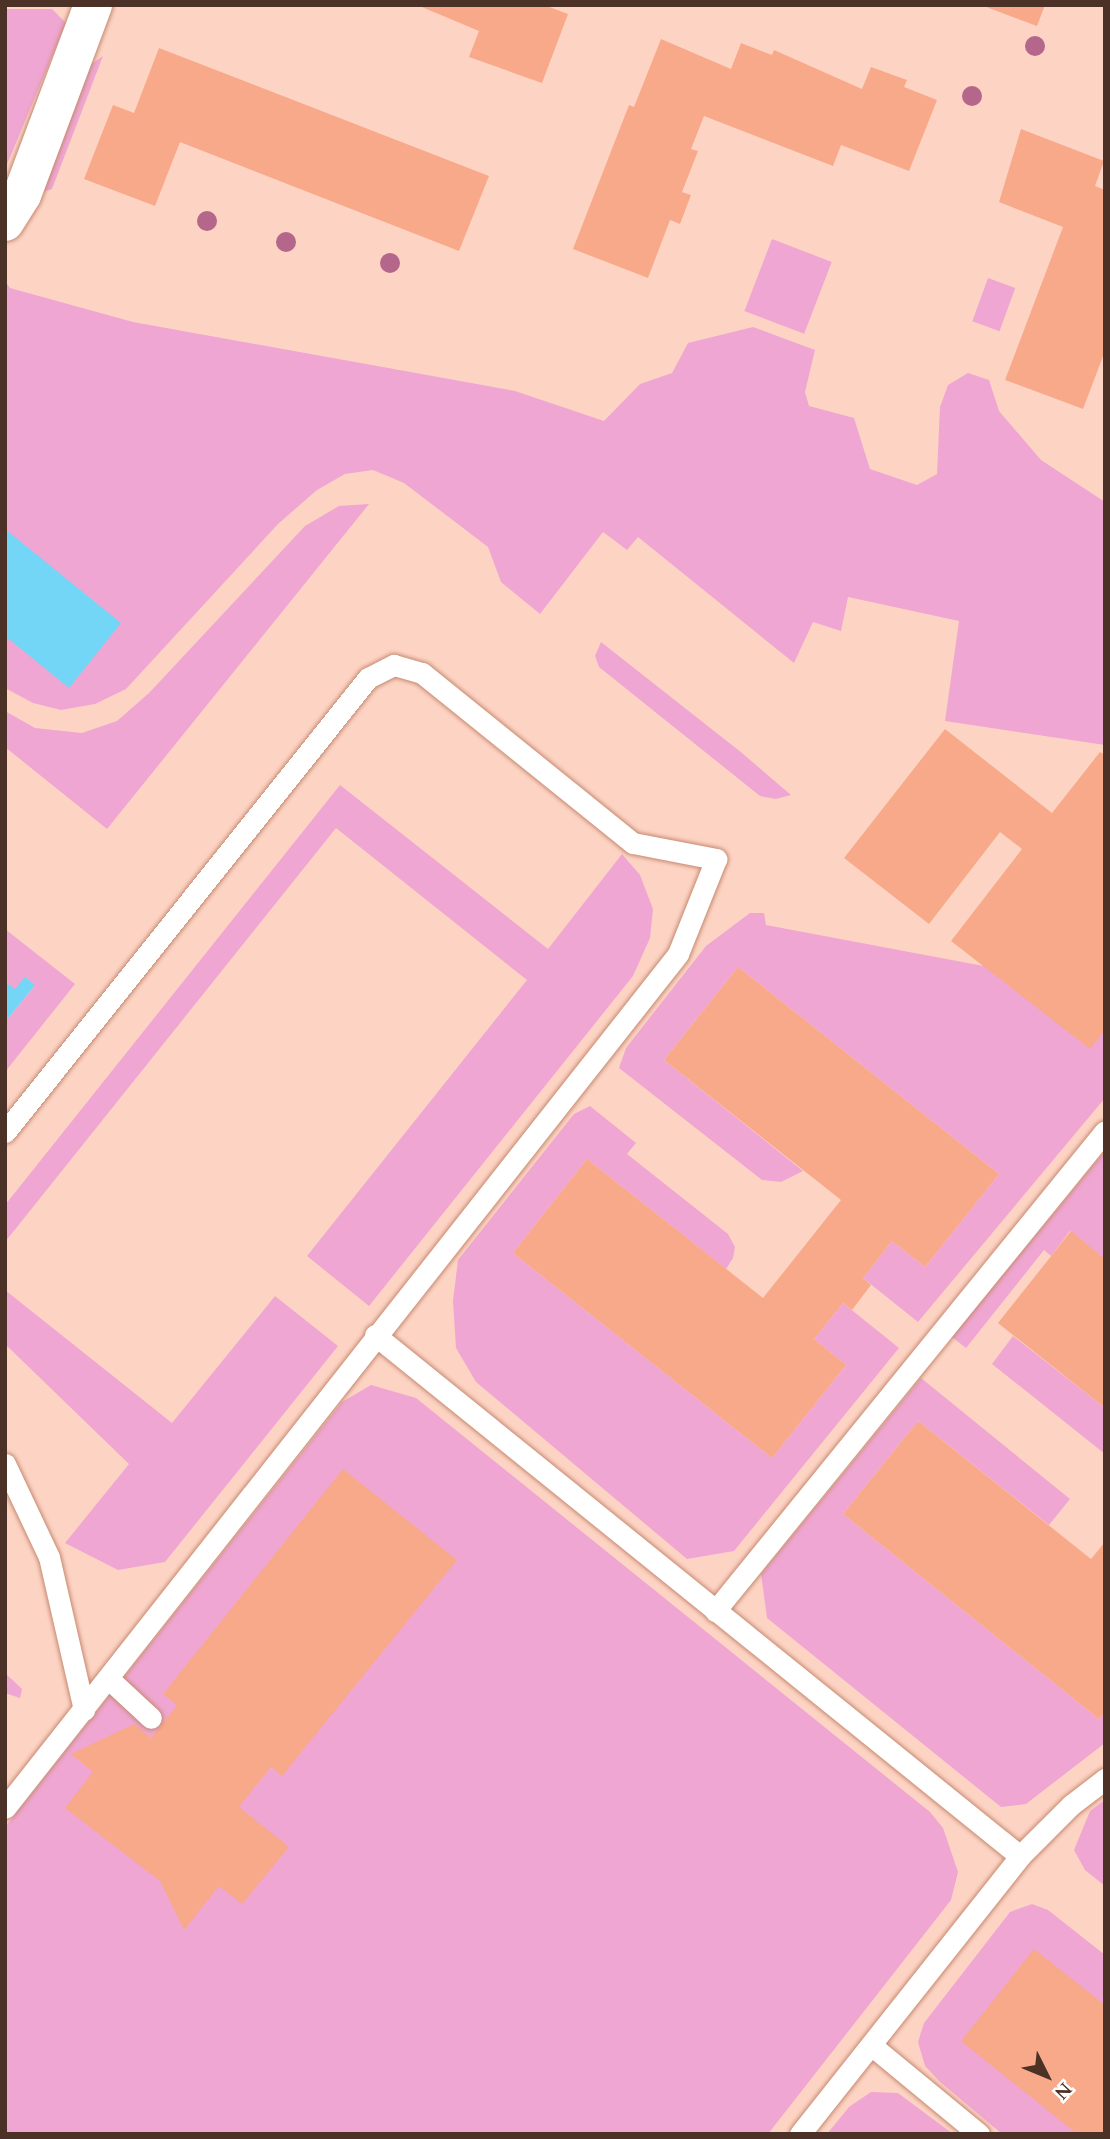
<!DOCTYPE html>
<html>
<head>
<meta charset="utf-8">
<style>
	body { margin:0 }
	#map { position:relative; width:1110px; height:2139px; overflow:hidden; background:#fdd4c4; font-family:Spectral,serif }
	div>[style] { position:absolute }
	.green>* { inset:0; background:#efa6d2; transform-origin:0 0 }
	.water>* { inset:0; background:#74d6f7 }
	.building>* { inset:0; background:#f8a98a }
	.roads { filter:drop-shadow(0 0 2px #c78970) drop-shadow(0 0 2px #c78970) }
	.service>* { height:21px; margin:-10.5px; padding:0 10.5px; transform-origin:10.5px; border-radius:10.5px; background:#fff }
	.minor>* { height:38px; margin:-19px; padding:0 19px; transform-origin:19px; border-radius:19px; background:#fff }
	.trees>* { width:20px; height:20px; margin:-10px; border-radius:50%; background:#b4668b }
	span { translate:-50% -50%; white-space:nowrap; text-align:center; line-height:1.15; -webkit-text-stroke:5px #fff; paint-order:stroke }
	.frame { position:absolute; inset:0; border:7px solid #4c3127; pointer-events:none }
	.north { position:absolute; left:1012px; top:2041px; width:70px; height:70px; -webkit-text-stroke:5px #fff; paint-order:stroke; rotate:133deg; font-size:19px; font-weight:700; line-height:28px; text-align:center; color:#4c3127 }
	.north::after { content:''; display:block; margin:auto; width:24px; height:32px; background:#4c3127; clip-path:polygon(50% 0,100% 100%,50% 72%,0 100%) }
</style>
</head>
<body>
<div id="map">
	<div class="green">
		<div style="clip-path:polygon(5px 9px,52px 9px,66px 23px,5px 169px)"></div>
		<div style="clip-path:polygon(103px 56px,52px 189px,38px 194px,90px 65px)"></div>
		<div style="left:772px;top:239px;width:64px;height:77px;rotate:21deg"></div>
		<div style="left:988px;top:278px;width:29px;height:46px;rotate:20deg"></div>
		<div style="clip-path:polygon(5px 281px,10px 288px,133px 322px,515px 391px,604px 421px,640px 384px,672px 373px,688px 343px,753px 327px,815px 350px,805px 392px,809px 406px,854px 418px,870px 469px,917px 485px,937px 474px,940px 407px,948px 385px,968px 373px,989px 380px,999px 411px,1041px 460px,1105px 502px,1105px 745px,945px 721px,959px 621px,848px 597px,841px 631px,813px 622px,794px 663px,638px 537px,627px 550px,603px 532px,540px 614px,501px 582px,488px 547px,404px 483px,373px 470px,345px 474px,317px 490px,278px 524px,126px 689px,95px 704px,61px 710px,33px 703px,5px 688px)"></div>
		<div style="clip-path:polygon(369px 504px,107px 829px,5px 747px,5px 711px,35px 728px,82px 733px,117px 721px,149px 693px,305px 526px,339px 506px)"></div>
		<div style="clip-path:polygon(601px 642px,742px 753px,791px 795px,776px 799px,760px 796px,599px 667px,595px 656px)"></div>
		<div style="clip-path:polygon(340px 785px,548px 949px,622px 854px,640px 875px,653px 909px,650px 938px,633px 976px,369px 1306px,307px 1256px,527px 980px,336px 828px,5px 1242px,5px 1205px)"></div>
		<div style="clip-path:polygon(750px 913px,764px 913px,766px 925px,1105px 989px,1105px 1098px,918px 1322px,863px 1278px,892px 1241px,925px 1267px,999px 1174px,738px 967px,664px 1060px,803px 1171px,781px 1182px,762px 1180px,619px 1068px,626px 1048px,706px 946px)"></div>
		<div style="clip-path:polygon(5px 929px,75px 984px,5px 1072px,5px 1022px,35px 985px,15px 990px,5px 982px)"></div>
		<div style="clip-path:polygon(590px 1106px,636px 1143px,627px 1154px,728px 1234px,735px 1247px,733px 1258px,726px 1269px,587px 1159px,513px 1253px,772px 1458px,846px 1365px,814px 1339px,843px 1303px,899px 1348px,734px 1551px,687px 1559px,476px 1382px,456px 1348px,453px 1301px,458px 1260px,574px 1114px)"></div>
		<div style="clip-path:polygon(1105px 1151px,1105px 1259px,1070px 1231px,1051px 1256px,1044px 1250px,966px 1348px,952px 1337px)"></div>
		<div style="clip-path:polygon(5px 1290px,172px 1423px,275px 1296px,338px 1346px,165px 1562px,118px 1570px,65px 1543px,129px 1464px,5px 1344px)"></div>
		<div style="clip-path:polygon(1013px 1336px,1105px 1408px,1105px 1454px,992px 1364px)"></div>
		<div style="clip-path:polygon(921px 1378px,1070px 1499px,1049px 1525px,918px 1421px,843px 1514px,1099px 1719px,1105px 1712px,1105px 1743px,1026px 1804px,1001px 1807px,767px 1618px,761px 1574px)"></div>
		<div style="clip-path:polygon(371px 1385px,416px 1398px,930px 1812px,943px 1828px,958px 1872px,951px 1900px,768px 2134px,5px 2134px,5px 1827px,342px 1402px)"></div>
		<div style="clip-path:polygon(5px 1673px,22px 1689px,20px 1698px,5px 1693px)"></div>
		<div style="clip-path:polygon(1105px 1800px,1105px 1886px,1085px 1870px,1074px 1850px,1090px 1811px)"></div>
		<div style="clip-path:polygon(1032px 1904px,1048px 1910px,1105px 1955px,1105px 2005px,1077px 2134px,1002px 2134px,939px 2081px,925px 2066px,918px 2042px,924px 2023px,1010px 1912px)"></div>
		<div style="clip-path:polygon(871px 2092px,898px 2093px,953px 2134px,827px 2134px,849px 2107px)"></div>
	</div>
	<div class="water">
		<div style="clip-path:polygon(5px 529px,121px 623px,69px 688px,5px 636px)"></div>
		<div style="clip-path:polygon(25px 977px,35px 985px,5px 1022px,5px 982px,15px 989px)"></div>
	</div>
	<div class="building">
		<div style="clip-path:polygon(417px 5px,544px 5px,568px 14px,542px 83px,469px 57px,479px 31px)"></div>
		<div style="clip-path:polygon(981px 5px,1045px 5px,1037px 26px)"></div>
		<div style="clip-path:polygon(661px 39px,731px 69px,741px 43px,772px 55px,774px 50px,862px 89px,871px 67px,907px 80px,904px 87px,937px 100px,909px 171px,841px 145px,833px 166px,704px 116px,691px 149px,698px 151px,682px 192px,691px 195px,680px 224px,670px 220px,648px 278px,573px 249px,629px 105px,634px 107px)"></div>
		<div style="clip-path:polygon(159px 48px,489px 176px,459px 251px,180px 142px,155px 206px,84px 179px,113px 105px,134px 113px)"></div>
		<div style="clip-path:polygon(1021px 129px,1104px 161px,1095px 186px,1105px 190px,1105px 351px,1083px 409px,1005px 380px,1063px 227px,999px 202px)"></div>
		<div style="clip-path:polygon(945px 729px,1052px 813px,1100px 752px,1105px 755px,1105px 1030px,1090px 1049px,951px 941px,1022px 849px,1000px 832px,929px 924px,844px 858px)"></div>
		<div style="clip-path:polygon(738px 967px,999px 1174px,925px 1267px,892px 1241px,863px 1278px,871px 1285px,852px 1310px,843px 1303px,814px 1339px,846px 1365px,772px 1458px,513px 1253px,587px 1159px,763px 1298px,841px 1200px,664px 1060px)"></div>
		<div style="clip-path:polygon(1071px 1231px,1105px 1259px,1105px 1408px,998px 1323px)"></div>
		<div style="clip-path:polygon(918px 1421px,1091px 1559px,1105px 1542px,1105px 1712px,1099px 1719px,843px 1514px)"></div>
		<div style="clip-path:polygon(343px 1469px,457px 1560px,282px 1776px,271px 1767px,239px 1807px,289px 1847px,242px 1904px,219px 1886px,184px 1930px,160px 1881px,65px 1808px,93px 1772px,71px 1754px,134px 1724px,151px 1738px,177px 1705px,163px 1694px)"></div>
		<div style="clip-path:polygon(1034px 1949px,1105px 2005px,1105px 2134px,1077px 2134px,961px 2041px)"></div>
	</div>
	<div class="roads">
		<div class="service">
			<div style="left:5px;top:1132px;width:581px;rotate:-51.36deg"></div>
			<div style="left:368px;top:678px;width:29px;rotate:-27deg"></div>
			<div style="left:394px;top:665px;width:29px;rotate:16deg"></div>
			<div style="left:422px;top:673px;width:271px;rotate:38.9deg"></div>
			<div style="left:633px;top:843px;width:85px;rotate:10.9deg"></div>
			<div style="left:716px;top:859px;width:102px;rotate:111.8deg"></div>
			<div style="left:678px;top:954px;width:1087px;rotate:128.24deg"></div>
			<div style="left:375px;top:1335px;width:829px;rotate:38.93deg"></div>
			<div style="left:5px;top:1464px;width:103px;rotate:64.7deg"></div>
			<div style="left:49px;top:1557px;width:157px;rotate:77.1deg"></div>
			<div style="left:715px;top:1611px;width:618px;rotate:-50.91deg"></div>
			<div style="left:109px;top:1679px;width:57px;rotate:42.9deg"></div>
			<div style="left:871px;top:2045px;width:140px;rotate:39.5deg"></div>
			<div style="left:800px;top:2134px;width:355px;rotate:-51.6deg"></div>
			<div style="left:1020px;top:1856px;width:72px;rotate:-45deg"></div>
			<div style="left:1071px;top:1805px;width:43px;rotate:-37.4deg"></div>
		</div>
		<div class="minor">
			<div style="left:5px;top:222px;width:32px;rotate:-58deg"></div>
			<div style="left:22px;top:195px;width:203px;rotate:-69.5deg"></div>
		</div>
	</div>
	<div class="trees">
		<div style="left:1035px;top:46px"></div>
		<div style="left:972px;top:96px"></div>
		<div style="left:207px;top:221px"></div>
		<div style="left:286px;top:242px"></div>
		<div style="left:390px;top:263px"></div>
	</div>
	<div class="frame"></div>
	<div class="north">N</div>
</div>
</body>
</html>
